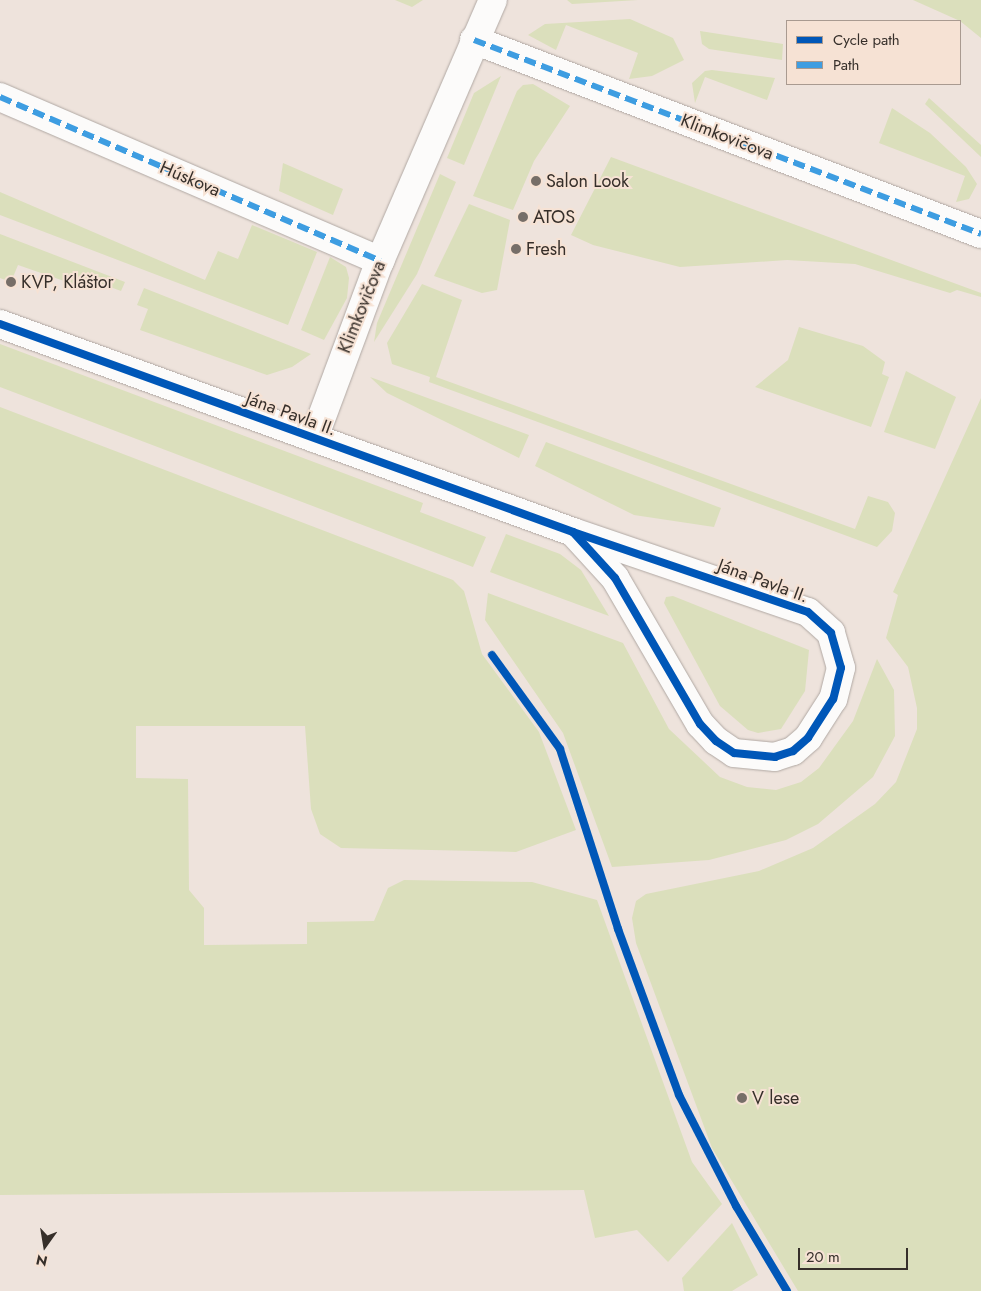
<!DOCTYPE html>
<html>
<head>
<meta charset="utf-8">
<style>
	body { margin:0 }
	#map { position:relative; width:981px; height:1291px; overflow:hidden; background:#eee3dc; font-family:Jost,sans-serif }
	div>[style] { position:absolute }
	.green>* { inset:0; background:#dbdfbc }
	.roads { filter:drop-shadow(0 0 1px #b0a8a3) drop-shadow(0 0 1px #b0a8a3) }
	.street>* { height:28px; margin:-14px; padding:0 14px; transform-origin:14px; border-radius:14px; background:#fcfbfa }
	.quiet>* { height:6px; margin-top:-3px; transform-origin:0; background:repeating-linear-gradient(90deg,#3e9de1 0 12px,transparent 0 18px) }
	.cycleway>* { height:8px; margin:-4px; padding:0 4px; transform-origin:4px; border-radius:4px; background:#0057b8 }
	.dots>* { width:14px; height:14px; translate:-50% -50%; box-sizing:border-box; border:2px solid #f6e2d4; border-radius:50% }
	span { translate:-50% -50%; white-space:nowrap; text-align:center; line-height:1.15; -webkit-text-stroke:4px #f6e2d4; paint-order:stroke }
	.street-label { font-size:18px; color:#362f2a }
	.poi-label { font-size:18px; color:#362f2a }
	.left { translate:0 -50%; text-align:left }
	.legend { position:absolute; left:786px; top:20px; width:175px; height:65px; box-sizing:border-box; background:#f6e2d4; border:1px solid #a99a90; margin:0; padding:6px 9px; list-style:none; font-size:15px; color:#362f2a }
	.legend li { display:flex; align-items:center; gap:10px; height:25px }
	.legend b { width:25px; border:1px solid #a99a90 }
	.north { position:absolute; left:20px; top:1221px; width:50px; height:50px; -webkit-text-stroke:4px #f6e2d4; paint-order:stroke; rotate:193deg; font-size:14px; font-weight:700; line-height:20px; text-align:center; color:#362f2a }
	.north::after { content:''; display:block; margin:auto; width:18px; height:22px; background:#362f2a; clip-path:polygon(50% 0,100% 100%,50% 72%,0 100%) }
	.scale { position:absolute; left:798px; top:1248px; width:110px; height:22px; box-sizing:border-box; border:2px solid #362f2a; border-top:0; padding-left:6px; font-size:15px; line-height:18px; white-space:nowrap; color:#362f2a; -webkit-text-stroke:4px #f6e2d4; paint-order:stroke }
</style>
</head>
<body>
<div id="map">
	<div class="green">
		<div style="clip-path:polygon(395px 0,423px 0,412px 7px)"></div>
		<div style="clip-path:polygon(567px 0,638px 0,572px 4px)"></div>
		<div style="clip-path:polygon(913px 0,981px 0,981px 38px,960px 21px)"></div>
		<div style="clip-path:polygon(630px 19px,673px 38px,684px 60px,652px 76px,629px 79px,638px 53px,566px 25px,556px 50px,528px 35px,545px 24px)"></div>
		<div style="clip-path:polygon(700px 31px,783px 44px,782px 60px,709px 49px,702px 44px)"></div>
		<div style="clip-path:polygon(705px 71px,712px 70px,775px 78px,767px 100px,705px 77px,695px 103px,692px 83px)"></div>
		<div style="clip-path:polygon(501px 76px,464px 165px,447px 158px,474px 93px)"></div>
		<div style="clip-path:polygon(533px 84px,570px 106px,534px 161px,513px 210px,473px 196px,517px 91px,523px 85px)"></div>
		<div style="clip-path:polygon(929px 98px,981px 145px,981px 157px,925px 104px)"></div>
		<div style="clip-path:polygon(892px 108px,930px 133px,966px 167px,977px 184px,969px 199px,956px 202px,965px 176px,879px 143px)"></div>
		<div style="clip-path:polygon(611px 157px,981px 293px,981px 297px,957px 290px,950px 293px,855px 264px,787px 260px,680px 267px,593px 245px,571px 235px)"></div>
		<div style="clip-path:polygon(283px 163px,343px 189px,333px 215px,279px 191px)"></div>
		<div style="clip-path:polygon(440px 174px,456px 182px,417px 274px,374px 342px,377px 323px)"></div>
		<div style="clip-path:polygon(0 192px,205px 280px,218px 251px,238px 259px,252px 225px,317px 252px,288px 325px,0 215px)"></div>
		<div style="clip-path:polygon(469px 204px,510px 220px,497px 290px,482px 293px,434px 276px)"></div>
		<div style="clip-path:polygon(0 234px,125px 282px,121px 291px,94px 281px,90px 290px,18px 265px,11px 282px,0 278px)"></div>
		<div style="clip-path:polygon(330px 257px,346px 267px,349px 278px,347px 298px,324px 340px,301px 330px)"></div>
		<div style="clip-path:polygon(422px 284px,462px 300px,436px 377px,855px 529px,868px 496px,888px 502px,895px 513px,892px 531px,877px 547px,429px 382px,430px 377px,392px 364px,387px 343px)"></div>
		<div style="clip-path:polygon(144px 288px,311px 354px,292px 367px,267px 375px,140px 330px,148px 309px,137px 305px)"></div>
		<div style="clip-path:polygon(799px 327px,863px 346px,885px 362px,882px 374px,889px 377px,871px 427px,755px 387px,788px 360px)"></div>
		<div style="clip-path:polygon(0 344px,423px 503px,420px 512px,486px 537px,473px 567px,0 387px)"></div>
		<div style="clip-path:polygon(906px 371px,956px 397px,935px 449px,884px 432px)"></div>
		<div style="clip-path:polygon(370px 377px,529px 435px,519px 458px,387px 393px)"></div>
		<div style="clip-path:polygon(981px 398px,981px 1291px,798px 1291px,712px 1148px,636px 943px,632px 918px,636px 901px,646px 894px,759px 871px,813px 848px,875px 804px,896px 782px,917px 729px,917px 708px,908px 667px,886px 638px,898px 595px,893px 592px)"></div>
		<div style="clip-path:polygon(0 407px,453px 580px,464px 591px,482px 654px,539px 732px,576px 830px,516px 852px,341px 848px,320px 834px,311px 809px,305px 726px,136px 726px,136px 778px,188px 779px,189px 890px,204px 908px,204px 945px,307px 944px,307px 922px,374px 921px,388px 888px,404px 880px,532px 882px,597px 900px,692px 1162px,722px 1204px,668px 1262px,637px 1230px,595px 1238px,584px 1190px,0 1195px)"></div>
		<div style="clip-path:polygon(546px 442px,721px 508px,714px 527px,634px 515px,535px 466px)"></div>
		<div style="clip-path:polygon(506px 534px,560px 554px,581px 570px,609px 616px,490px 572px)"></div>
		<div style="clip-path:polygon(488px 593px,623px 643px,669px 729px,720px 777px,747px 787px,776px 790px,801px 782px,819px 768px,853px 721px,877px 659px,894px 690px,895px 736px,873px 777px,818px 824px,786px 840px,709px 860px,612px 867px,563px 733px,485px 620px)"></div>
		<div style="clip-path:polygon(673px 596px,809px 650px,805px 691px,781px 729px,758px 733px,748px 730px,720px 706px,664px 603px,666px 597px)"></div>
		<div style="clip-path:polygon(732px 1223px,758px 1275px,732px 1291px,684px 1291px,682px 1278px)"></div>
	</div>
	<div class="roads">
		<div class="street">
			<div style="left:474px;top:40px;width:543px;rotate:20.94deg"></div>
			<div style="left:0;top:97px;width:414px;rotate:23.3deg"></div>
			<div style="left:0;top:324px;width:610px;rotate:19.95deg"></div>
			<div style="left:573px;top:532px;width:248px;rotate:18.8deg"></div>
			<div style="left:808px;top:612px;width:31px;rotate:42deg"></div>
			<div style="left:831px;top:633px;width:36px;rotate:74deg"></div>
			<div style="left:841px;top:668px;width:32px;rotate:104deg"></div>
			<div style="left:833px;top:699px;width:46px;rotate:122.7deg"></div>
			<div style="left:808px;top:738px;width:20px;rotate:139deg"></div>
			<div style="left:793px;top:751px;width:19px;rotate:162deg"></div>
			<div style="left:775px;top:757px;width:41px;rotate:-174.4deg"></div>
			<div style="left:734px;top:753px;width:22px;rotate:-146deg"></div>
			<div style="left:716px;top:741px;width:23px;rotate:-133deg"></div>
			<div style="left:700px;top:724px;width:169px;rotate:-120.2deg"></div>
			<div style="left:615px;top:578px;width:62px;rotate:-132.4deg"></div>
			<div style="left:314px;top:438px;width:189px;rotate:-69.6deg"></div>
			<div style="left:380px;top:261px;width:284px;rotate:-66.6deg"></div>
		</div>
	</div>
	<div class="quiet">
		<div style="left:474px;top:40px;width:543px;rotate:20.94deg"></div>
		<div style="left:0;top:97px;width:414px;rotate:23.3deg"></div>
	</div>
	<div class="cycleway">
		<div style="left:0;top:324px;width:610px;rotate:19.95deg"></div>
		<div style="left:573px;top:532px;width:248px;rotate:18.8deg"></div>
		<div style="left:808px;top:612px;width:31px;rotate:42deg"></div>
		<div style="left:831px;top:633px;width:36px;rotate:74deg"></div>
		<div style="left:841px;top:668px;width:32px;rotate:104deg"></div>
		<div style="left:833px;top:699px;width:46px;rotate:122.7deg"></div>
		<div style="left:808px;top:738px;width:20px;rotate:139deg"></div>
		<div style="left:793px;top:751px;width:19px;rotate:162deg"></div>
		<div style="left:775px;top:757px;width:41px;rotate:-174.4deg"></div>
		<div style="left:734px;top:753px;width:22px;rotate:-146deg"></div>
		<div style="left:716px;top:741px;width:23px;rotate:-133deg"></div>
		<div style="left:700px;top:724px;width:169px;rotate:-120.2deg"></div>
		<div style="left:615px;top:578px;width:62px;rotate:-132.4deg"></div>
		<div style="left:492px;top:655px;width:116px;rotate:54.1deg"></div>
		<div style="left:560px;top:749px;width:189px;rotate:72.1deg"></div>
		<div style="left:618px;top:929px;width:177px;rotate:69.8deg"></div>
		<div style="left:679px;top:1095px;width:125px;rotate:62.8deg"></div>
		<div style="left:736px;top:1206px;width:99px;rotate:59deg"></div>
	</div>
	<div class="dots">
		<div style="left:536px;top:181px;background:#766e68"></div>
		<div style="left:523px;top:217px;background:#766e68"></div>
		<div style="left:516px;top:249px;background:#766e68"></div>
		<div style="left:11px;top:282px;background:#766e68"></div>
		<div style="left:742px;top:1098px;background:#766e68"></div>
	</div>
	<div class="street-label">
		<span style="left:727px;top:137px;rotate:21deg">Klimkovičova</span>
		<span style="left:190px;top:179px;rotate:23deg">Húskova</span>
		<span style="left:362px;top:307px;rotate:-68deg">Klimkovičova</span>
		<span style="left:291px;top:414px;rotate:20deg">Jána Pavla II.</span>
		<span style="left:763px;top:581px;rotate:20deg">Jána Pavla II.</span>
	</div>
	<div class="poi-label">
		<span class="left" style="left:546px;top:181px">Salon Look</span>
		<span class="left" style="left:533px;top:217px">ATOS</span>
		<span class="left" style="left:526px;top:249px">Fresh</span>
		<span class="left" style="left:21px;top:282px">KVP, Kláštor</span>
		<span class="left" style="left:752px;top:1098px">V lese</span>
	</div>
	<ul class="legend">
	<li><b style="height:6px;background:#0057b8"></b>Cycle path</li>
	<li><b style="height:6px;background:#3e9de1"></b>Path</li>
	</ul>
	<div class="north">N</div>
	<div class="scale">20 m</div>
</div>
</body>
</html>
